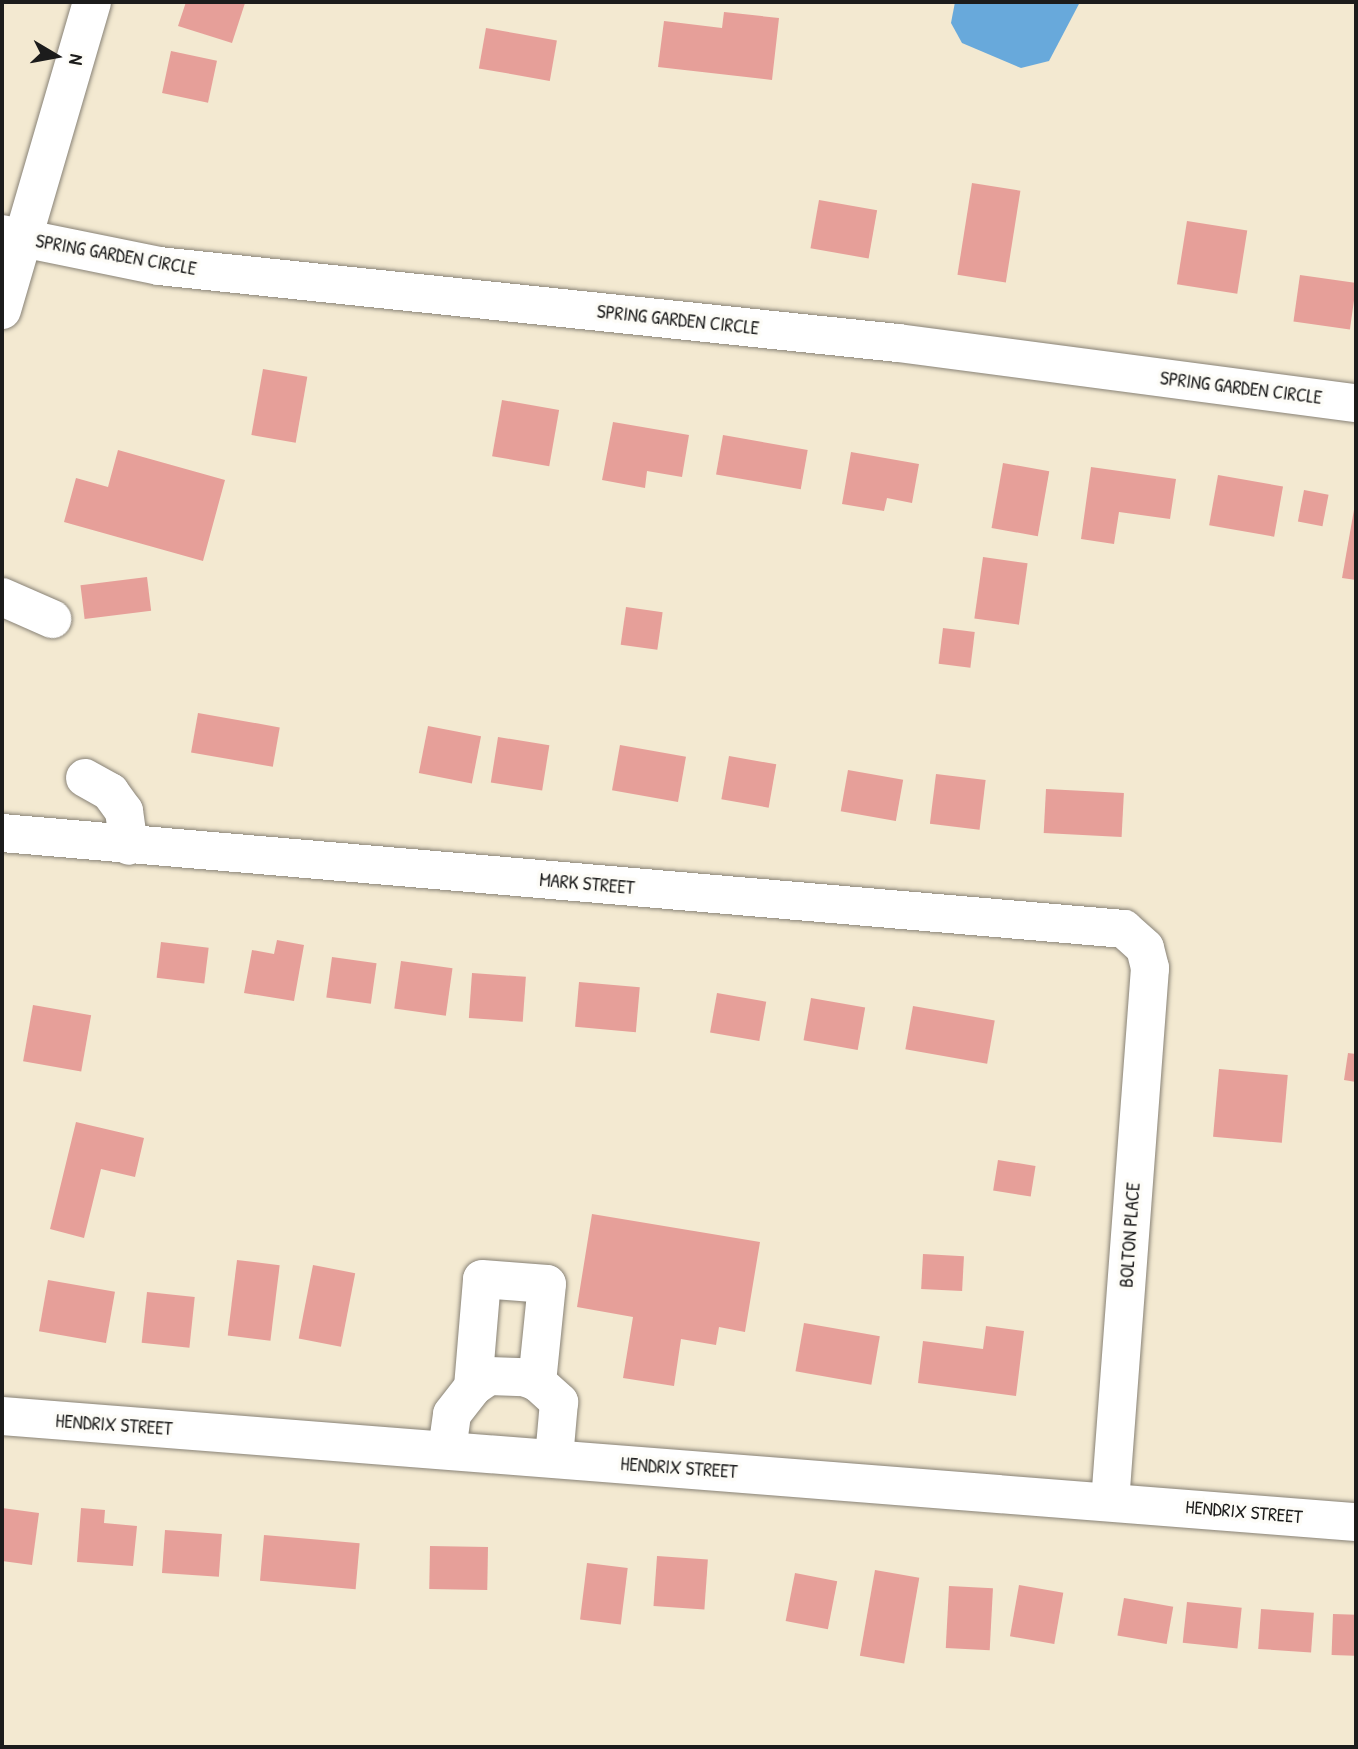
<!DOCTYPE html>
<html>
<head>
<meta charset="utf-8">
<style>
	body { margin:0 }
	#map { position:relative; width:1358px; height:1749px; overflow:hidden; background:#f3e9d1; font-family:"Patrick Hand",sans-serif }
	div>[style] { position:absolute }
	.water>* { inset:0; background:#68a9db }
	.building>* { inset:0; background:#e69f99; transform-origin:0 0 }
	.roads { filter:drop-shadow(0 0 2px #888276) drop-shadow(0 0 2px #888276) }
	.minor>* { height:38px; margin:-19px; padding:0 19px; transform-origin:19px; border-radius:19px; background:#fff }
	.major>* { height:38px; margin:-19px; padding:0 19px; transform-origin:19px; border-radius:19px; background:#fff }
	span { translate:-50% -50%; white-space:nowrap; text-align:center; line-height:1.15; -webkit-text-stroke:7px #fdfcf7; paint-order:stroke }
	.street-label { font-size:19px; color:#1c1c1c }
	.frame { position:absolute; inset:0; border:4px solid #1c1c1c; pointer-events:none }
	.north { position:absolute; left:21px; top:21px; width:70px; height:70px; -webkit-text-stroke:5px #fdfcf7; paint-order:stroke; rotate:100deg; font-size:19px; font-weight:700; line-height:28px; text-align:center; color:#1c1c1c }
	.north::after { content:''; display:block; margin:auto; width:24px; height:32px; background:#1c1c1c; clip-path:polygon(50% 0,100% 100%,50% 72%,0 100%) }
</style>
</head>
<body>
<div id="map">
	<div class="water">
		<div style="clip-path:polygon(955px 2px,1080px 2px,1049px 61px,1021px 68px,962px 43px,951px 23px)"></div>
	</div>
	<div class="building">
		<div style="clip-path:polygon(186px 2px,245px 3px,232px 43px,178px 26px)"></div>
		<div style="clip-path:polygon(724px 12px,779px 18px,772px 80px,658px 67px,664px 21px,722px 28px)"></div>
		<div style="left:486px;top:28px;width:72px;height:41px;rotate:10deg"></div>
		<div style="left:171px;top:51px;width:47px;height:43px;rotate:12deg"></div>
		<div style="left:972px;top:183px;width:49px;height:93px;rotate:9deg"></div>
		<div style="left:819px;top:200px;width:59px;height:49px;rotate:10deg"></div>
		<div style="left:1187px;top:221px;width:61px;height:64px;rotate:9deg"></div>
		<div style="left:1300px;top:275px;width:57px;height:47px;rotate:8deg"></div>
		<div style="left:263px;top:369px;width:45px;height:67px;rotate:10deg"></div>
		<div style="left:502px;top:400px;width:58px;height:57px;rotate:10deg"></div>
		<div style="clip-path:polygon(613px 422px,689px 435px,682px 477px,647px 471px,645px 488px,602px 480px)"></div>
		<div style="left:723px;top:435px;width:86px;height:40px;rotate:10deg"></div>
		<div style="clip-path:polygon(118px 450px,225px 480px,203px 561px,64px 522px,76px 478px,108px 487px)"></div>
		<div style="clip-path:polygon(851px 452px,919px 464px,912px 503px,887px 498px,884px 511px,842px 504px)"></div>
		<div style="left:1003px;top:463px;width:47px;height:66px;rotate:10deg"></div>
		<div style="clip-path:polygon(1091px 467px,1176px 479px,1170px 519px,1119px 512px,1114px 544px,1081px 539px)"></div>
		<div style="left:1218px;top:475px;width:66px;height:51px;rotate:10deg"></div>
		<div style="left:1304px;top:490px;width:25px;height:32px;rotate:11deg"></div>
		<div style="clip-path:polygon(1355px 504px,1356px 504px,1356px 580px,1342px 578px)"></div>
		<div style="left:983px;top:557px;width:45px;height:62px;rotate:8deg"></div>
		<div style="left:147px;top:577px;width:34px;height:67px;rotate:83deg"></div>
		<div style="left:626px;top:607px;width:37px;height:38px;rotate:8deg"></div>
		<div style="left:943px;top:628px;width:32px;height:36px;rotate:7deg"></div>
		<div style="left:198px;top:713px;width:83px;height:40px;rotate:10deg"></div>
		<div style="left:428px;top:726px;width:54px;height:48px;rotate:11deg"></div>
		<div style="left:498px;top:737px;width:52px;height:46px;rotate:9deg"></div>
		<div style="left:620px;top:745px;width:67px;height:46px;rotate:10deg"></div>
		<div style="left:729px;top:756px;width:48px;height:44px;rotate:10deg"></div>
		<div style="left:848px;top:770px;width:56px;height:42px;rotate:10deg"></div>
		<div style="left:936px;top:774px;width:50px;height:50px;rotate:7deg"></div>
		<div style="left:1046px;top:789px;width:78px;height:44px;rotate:3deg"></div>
		<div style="clip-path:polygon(277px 940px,304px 945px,294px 1001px,244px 993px,252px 950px,274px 954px)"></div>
		<div style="left:161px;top:942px;width:48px;height:36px;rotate:7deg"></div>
		<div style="left:332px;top:957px;width:45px;height:41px;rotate:8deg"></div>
		<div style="left:401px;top:961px;width:52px;height:48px;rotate:8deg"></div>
		<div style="left:472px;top:973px;width:54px;height:45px;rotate:4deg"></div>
		<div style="left:579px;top:982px;width:61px;height:45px;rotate:5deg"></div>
		<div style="left:717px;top:993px;width:50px;height:40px;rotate:10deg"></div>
		<div style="left:811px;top:998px;width:55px;height:43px;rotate:10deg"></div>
		<div style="left:33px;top:1005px;width:59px;height:57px;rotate:10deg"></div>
		<div style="left:913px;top:1006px;width:83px;height:44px;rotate:10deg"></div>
		<div style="clip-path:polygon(1348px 1053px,1356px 1054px,1356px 1082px,1344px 1080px)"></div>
		<div style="left:1219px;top:1069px;width:69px;height:68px;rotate:5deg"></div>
		<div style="clip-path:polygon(76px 1122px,144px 1138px,135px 1177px,101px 1169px,84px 1238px,50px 1229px)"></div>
		<div style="left:998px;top:1160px;width:38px;height:31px;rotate:9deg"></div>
		<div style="clip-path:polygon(592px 1214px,760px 1242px,745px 1332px,719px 1327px,716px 1345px,681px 1339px,674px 1386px,623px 1378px,633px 1317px,577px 1307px)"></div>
		<div style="left:923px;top:1254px;width:41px;height:35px;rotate:3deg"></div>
		<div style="left:237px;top:1260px;width:43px;height:76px;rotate:7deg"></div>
		<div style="left:313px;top:1265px;width:43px;height:75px;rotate:11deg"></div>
		<div style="left:48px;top:1280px;width:68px;height:52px;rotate:10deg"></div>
		<div style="left:147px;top:1292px;width:48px;height:51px;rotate:6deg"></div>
		<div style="left:804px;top:1323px;width:77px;height:49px;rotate:10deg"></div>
		<div style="clip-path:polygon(986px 1326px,1024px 1331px,1016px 1396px,918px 1383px,923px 1341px,983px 1349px)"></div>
		<div style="clip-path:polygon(2px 1508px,39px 1513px,32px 1565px,2px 1561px)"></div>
		<div style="clip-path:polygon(81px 1508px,105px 1510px,104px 1523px,137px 1526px,133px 1566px,77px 1562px)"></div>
		<div style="left:165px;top:1530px;width:57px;height:43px;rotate:4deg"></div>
		<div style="left:264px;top:1535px;width:96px;height:46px;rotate:5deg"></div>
		<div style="left:430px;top:1546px;width:58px;height:43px;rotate:1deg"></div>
		<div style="left:657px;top:1556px;width:51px;height:50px;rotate:4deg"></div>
		<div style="left:587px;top:1563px;width:41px;height:57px;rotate:7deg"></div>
		<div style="left:875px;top:1570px;width:45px;height:87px;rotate:10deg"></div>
		<div style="left:795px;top:1573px;width:43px;height:49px;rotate:11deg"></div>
		<div style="left:1019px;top:1585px;width:45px;height:52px;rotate:10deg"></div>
		<div style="left:949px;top:1586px;width:44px;height:62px;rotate:3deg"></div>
		<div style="left:1124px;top:1598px;width:50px;height:38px;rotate:10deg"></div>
		<div style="left:1187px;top:1602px;width:55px;height:41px;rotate:6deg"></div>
		<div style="left:1261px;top:1609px;width:53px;height:40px;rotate:4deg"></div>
		<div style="left:1333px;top:1614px;width:23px;height:41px;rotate:2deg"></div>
	</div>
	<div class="roads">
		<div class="minor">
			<div style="left:2px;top:234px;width:160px;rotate:11.5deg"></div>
			<div style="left:159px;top:266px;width:743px;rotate:5.95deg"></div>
			<div style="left:898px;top:343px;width:462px;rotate:7.5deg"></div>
			<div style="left:2px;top:597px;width:55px;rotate:23.7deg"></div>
			<div style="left:85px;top:778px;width:29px;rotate:29deg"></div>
			<div style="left:110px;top:792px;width:24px;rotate:54deg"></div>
			<div style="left:124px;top:811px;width:35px;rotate:82deg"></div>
			<div style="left:2px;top:833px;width:1126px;rotate:4.89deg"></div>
			<div style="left:1124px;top:929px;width:28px;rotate:42deg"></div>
			<div style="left:1145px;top:948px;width:21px;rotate:76deg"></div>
			<div style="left:1150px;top:968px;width:535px;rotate:94.28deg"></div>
			<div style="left:473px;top:1387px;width:108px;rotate:-85.2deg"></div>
			<div style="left:482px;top:1279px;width:65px;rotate:4.4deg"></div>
			<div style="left:547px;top:1284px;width:99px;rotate:95.8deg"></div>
			<div style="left:2px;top:1416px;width:1358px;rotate:4.48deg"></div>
			<div style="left:447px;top:1450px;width:36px;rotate:-82deg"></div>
			<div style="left:452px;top:1414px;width:34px;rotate:-52deg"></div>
			<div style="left:473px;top:1387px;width:19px;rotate:-35deg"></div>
			<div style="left:489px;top:1376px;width:35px;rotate:2deg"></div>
			<div style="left:524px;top:1377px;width:14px;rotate:21deg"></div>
			<div style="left:537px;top:1382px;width:30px;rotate:42deg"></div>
			<div style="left:559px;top:1402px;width:56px;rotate:95.1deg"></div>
		</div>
		<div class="major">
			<div style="left:2px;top:310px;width:321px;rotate:-73.7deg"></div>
		</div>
	</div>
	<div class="street-label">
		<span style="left:116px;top:255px;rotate:10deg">SPRING GARDEN CIRCLE</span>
		<span style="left:678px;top:320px;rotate:6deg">SPRING GARDEN CIRCLE</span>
		<span style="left:1241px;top:388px;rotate:7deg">SPRING GARDEN CIRCLE</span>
		<span style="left:587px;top:884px;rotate:5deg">MARK STREET</span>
		<span style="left:1130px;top:1235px;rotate:-86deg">BOLTON PLACE</span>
		<span style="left:114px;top:1425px;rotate:4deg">HENDRIX STREET</span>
		<span style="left:679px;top:1468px;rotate:4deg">HENDRIX STREET</span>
		<span style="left:1244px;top:1512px;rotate:5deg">HENDRIX STREET</span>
	</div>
	<div class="frame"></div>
	<div class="north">N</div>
</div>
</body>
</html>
